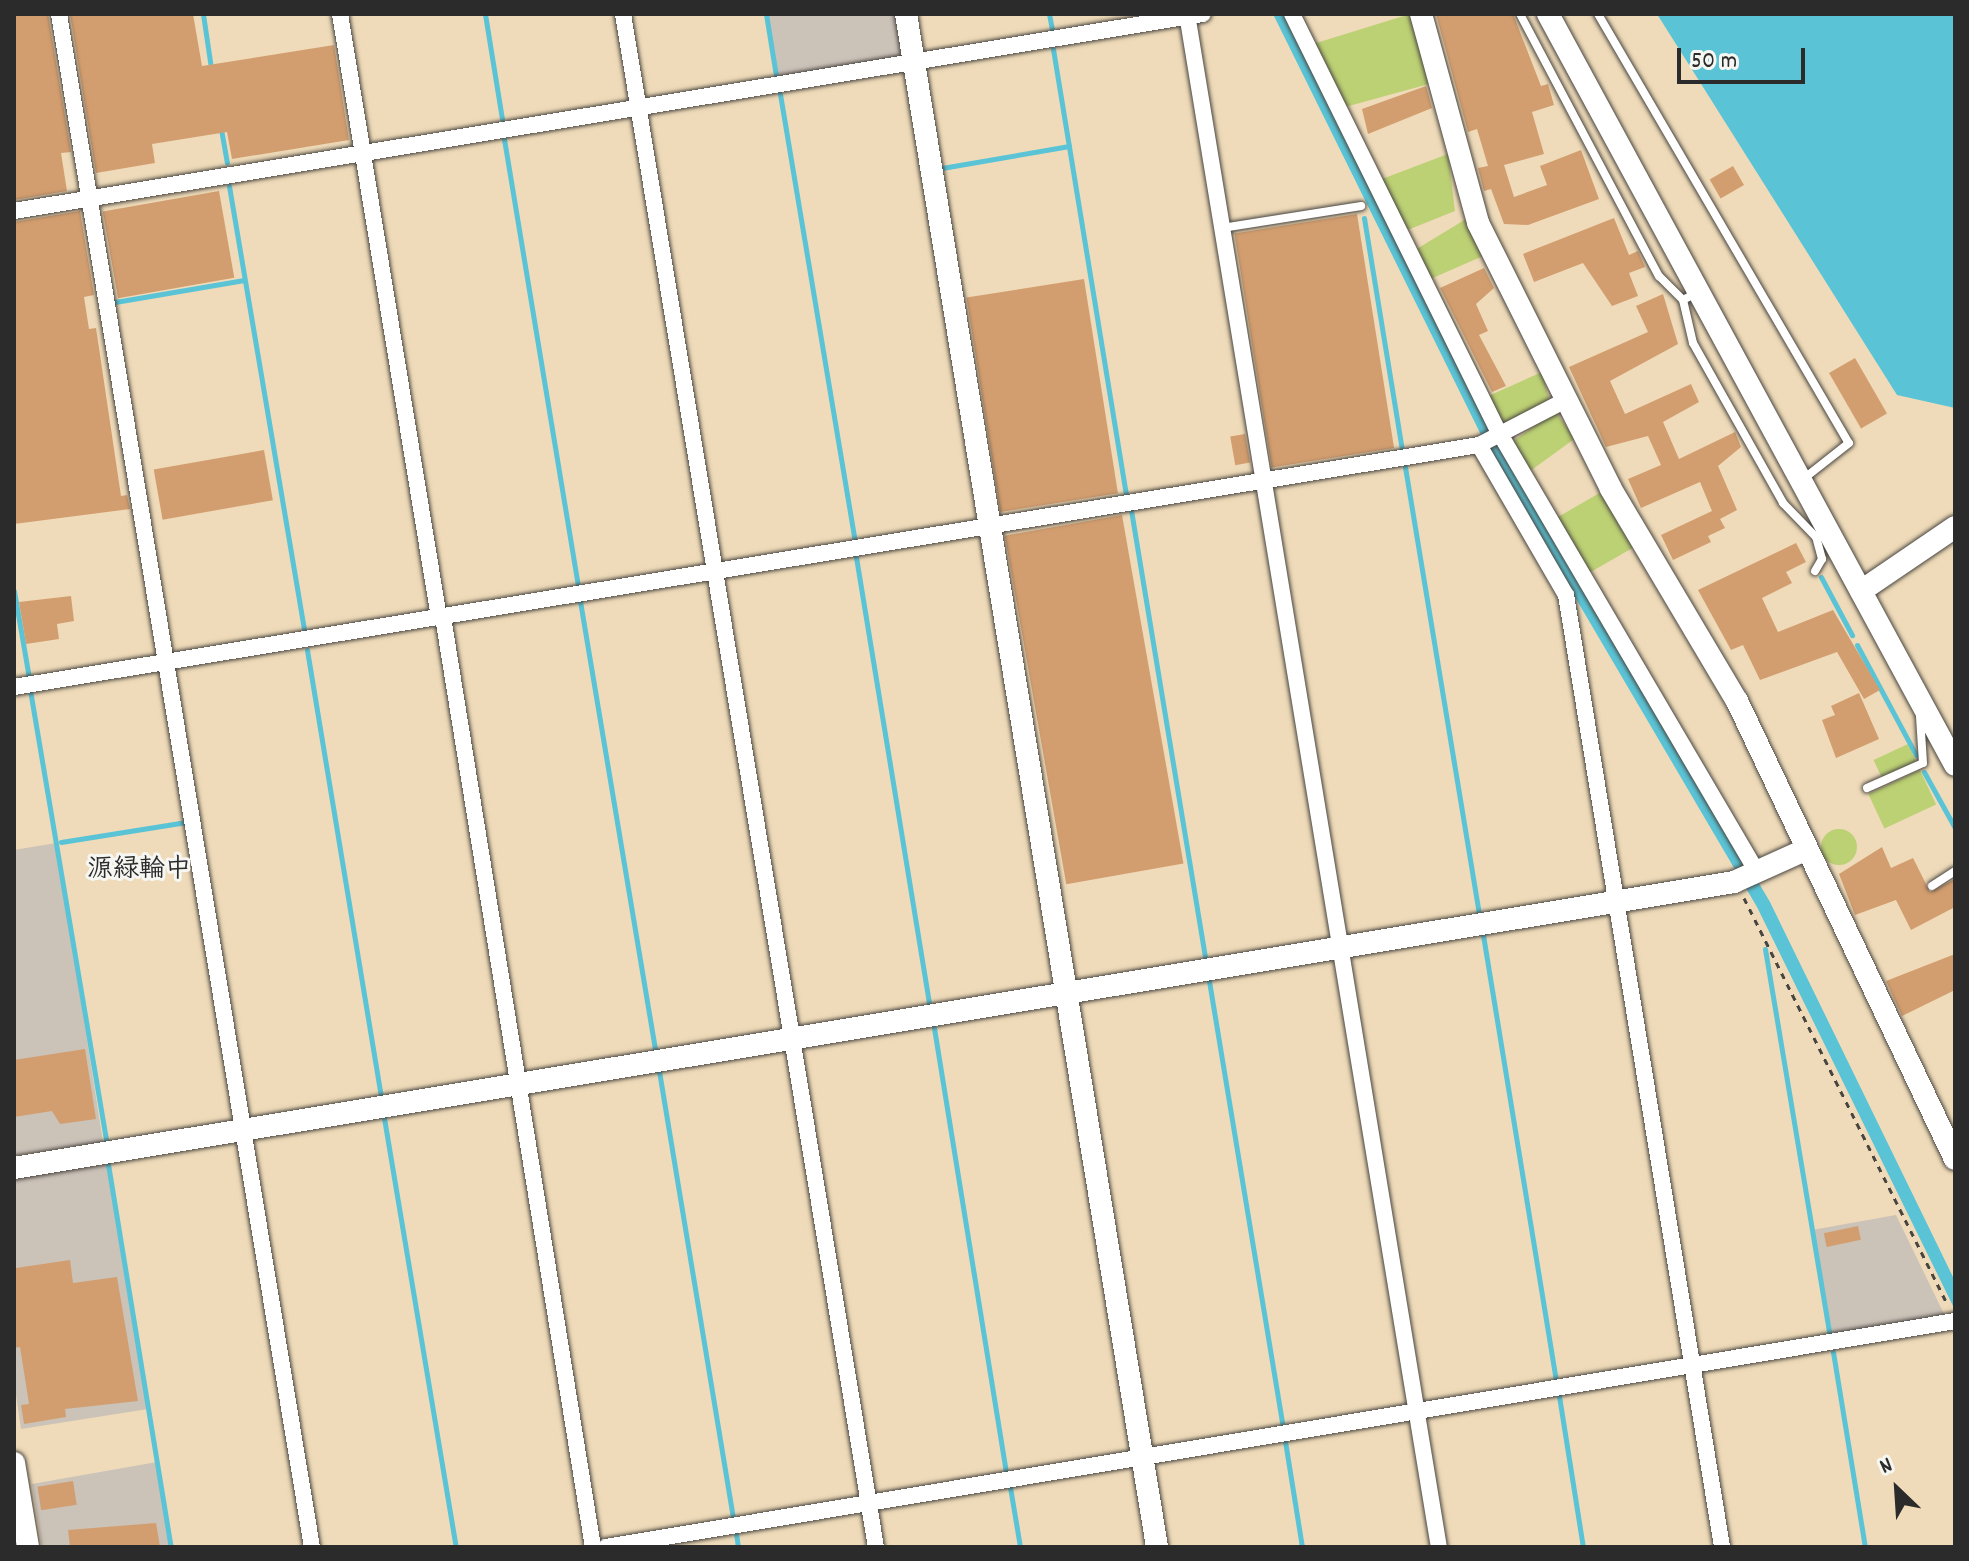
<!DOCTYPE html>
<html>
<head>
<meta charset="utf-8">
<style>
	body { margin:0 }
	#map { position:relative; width:1969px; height:1561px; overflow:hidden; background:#efdbb9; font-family:Dekko,"Klee One",sans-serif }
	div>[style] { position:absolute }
	.industrial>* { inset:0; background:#cbc2b8 }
	.green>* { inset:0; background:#bcd074; transform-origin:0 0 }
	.round { border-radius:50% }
	.water>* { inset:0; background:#5ac4d6 }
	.stream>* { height:5px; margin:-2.5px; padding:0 2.5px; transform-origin:2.5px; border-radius:2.5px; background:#5ac4d6 }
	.building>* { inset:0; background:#d39e6f; transform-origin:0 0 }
	.path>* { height:3px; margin-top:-1.5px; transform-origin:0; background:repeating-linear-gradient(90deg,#484540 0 6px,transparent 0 12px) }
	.roads { filter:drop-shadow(0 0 2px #484540) drop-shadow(0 0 2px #484540) }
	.lane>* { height:8px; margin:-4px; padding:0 4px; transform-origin:4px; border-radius:4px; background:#fff }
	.street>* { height:16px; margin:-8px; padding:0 8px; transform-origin:8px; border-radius:8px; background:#fff }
	.secondary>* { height:22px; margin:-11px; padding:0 11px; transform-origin:11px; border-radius:11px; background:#fff }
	span { translate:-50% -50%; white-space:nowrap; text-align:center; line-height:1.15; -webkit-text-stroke:6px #f6f6f2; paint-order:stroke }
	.neighbourhood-label { font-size:26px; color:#2b2b2b; font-weight:700 }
	.frame { position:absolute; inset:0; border:16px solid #2b2b2b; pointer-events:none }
	.north { position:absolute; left:1857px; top:1449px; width:80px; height:80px; -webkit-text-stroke:6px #f6f6f2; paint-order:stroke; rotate:335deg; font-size:22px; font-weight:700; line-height:32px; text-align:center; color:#2b2b2b }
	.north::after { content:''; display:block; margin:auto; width:28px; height:36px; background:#2b2b2b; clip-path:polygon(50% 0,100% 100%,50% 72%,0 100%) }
	.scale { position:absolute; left:1677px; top:48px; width:128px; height:36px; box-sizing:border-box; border:4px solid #2b2b2b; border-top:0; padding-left:10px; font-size:24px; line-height:28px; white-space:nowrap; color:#2b2b2b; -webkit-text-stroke:6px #f6f6f2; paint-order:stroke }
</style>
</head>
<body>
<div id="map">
	<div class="industrial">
		<div style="clip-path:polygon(766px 14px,899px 14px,906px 57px,777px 79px)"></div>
		<div style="clip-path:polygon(56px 843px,103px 1142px,14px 1156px,14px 850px)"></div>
		<div style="clip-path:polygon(108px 1164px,148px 1409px,21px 1429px,14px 1381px,14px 1177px)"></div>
		<div style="clip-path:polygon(1896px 1215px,1945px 1316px,1830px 1336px,1812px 1230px)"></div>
		<div style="clip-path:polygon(157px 1462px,171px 1547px,42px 1547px,32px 1484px)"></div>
	</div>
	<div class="green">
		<div style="clip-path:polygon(1410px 14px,1429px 84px,1345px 107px,1313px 44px)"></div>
		<div style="clip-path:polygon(1448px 154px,1455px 211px,1405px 231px,1382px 179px)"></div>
		<div style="clip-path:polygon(1466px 219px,1483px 256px,1428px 280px,1415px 250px)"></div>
		<div style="clip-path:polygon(1542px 372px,1550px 403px,1500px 427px,1486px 397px)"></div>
		<div style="left:1555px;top:411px;width:34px;height:55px;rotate:54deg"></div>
		<div style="left:1603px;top:491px;width:64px;height:56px;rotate:60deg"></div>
		<div style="left:1908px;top:744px;width:19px;height:38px;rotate:65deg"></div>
		<div style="left:1920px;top:770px;width:38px;height:57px;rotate:65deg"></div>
		<div class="round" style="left:1821px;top:829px;width:36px;height:36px"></div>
	</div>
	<div class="water">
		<div style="clip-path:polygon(1273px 14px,1285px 14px,1498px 442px,1770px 902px,1955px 1281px,1955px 1310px,1757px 907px,1488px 449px)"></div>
		<div style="clip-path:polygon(1657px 14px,1955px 14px,1955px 408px,1897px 395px)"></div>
	</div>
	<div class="stream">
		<div style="left:203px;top:14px;width:55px;rotate:81.6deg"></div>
		<div style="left:485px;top:14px;width:106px;rotate:80.8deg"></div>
		<div style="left:766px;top:14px;width:63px;rotate:80.8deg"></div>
		<div style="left:1049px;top:14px;width:15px;rotate:79deg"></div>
		<div style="left:1053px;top:49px;width:454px;rotate:80.7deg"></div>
		<div style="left:780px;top:94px;width:450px;rotate:80.5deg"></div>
		<div style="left:221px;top:129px;width:34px;rotate:80deg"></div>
		<div style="left:504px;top:139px;width:455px;rotate:80.6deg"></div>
		<div style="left:942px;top:168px;width:129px;rotate:-9.8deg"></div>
		<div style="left:229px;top:186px;width:451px;rotate:80.4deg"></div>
		<div style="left:1364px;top:218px;width:235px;rotate:80.7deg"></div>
		<div style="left:115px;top:302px;width:131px;rotate:-9.7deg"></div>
		<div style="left:1405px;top:467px;width:452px;rotate:80.6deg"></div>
		<div style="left:1131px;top:510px;width:454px;rotate:80.6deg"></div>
		<div style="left:856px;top:557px;width:453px;rotate:80.7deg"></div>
		<div style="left:1821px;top:577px;width:66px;rotate:61.9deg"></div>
		<div style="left:14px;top:591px;width:88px;rotate:80.2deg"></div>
		<div style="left:580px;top:601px;width:454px;rotate:80.5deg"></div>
		<div style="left:1857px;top:645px;width:125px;rotate:61.8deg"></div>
		<div style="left:307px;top:650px;width:453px;rotate:80.6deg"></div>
		<div style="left:30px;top:690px;width:457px;rotate:80.4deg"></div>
		<div style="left:1924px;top:772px;width:64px;rotate:61deg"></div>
		<div style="left:61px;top:842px;width:127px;rotate:-9.1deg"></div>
		<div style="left:1483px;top:935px;width:453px;rotate:80.7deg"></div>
		<div style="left:1765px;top:949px;width:392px;rotate:80.5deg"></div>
		<div style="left:1209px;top:981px;width:448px;rotate:80.6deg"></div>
		<div style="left:934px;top:1028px;width:450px;rotate:80.8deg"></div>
		<div style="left:659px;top:1071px;width:454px;rotate:80.6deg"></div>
		<div style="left:384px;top:1118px;width:435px;rotate:80.5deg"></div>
		<div style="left:108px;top:1164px;width:388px;rotate:80.7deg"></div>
		<div style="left:1833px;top:1352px;width:198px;rotate:80.7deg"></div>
		<div style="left:1559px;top:1396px;width:153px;rotate:81deg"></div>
		<div style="left:1285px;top:1441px;width:107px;rotate:80.9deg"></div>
		<div style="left:1010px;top:1487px;width:61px;rotate:80.5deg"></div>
		<div style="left:736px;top:1533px;width:14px;rotate:82deg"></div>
	</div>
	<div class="building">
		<div style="clip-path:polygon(14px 14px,48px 14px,71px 152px,61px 153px,67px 191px,14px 200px)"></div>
		<div style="clip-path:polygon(70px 14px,193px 14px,202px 66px,334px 45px,349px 140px,232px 159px,227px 132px,152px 144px,155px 163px,96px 173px)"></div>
		<div style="clip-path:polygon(1436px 14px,1513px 14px,1541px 86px,1548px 84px,1554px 105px,1532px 112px,1544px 154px,1504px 165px,1514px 197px,1547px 185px,1540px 166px,1581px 150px,1599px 199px,1528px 225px,1504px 224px,1491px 189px,1484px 191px,1478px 168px,1488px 166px,1477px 129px,1468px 132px)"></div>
		<div style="clip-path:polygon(1426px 86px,1432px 108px,1368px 134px,1362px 109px)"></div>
		<div style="left:1733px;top:166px;width:22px;height:27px;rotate:60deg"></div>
		<div style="left:219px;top:191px;width:88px;height:118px;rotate:80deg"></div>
		<div style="clip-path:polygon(80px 211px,94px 295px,84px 297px,89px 329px,96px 328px,121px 496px,127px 495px,130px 509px,14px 524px,14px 222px)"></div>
		<div style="left:1357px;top:214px;width:237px;height:124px;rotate:81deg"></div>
		<div style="clip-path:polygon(1614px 218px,1629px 255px,1638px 251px,1645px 267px,1629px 273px,1638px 296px,1612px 306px,1583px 263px,1534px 282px,1523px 254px)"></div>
		<div style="clip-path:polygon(1484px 268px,1494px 288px,1476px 304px,1488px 331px,1479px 335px,1506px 386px,1492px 392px,1440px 288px)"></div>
		<div style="left:1084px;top:279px;width:217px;height:119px;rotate:81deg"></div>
		<div style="clip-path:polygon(1663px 294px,1678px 344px,1610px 381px,1625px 414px,1691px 384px,1699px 402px,1663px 422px,1679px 459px,1735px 432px,1741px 447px,1718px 466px,1737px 510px,1720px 519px,1725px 528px,1708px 536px,1711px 542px,1673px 560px,1661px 535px,1712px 511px,1700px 482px,1641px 508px,1628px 479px,1661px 465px,1648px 436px,1606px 447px,1569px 367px,1648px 332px,1636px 306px)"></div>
		<div style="left:1855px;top:358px;width:64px;height:30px;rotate:60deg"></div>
		<div style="left:1245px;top:434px;width:29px;height:15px;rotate:80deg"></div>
		<div style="left:264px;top:450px;width:51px;height:112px;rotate:80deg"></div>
		<div style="left:1122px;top:515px;width:354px;height:119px;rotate:80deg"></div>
		<div style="clip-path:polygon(1796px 543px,1806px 562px,1786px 572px,1792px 583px,1762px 598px,1778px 632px,1833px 610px,1880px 690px,1864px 699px,1837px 652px,1760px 680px,1743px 645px,1731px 650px,1698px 590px)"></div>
		<div style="clip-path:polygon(71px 596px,74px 621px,57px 624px,59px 639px,26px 644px,19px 602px)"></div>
		<div style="clip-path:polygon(1859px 693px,1879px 739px,1836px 758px,1822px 720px,1835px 715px,1831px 706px)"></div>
		<div style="clip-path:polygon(1882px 847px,1891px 868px,1913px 858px,1930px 892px,1955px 879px,1955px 907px,1911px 930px,1896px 900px,1855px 915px,1839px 874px)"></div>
		<div style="clip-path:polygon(1955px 954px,1955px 990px,1902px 1016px,1886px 981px)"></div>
		<div style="clip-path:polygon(85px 1049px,96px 1119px,60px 1124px,52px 1111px,14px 1117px,14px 1060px)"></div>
		<div style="left:1858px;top:1226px;width:14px;height:35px;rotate:78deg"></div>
		<div style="clip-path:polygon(70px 1260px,73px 1283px,117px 1277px,138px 1401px,65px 1409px,66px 1417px,24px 1424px,21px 1405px,29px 1404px,20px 1347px,14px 1348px,14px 1276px,16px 1268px)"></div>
		<div style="left:73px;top:1481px;width:24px;height:36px;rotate:81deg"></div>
		<div style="clip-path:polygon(156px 1523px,160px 1547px,70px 1547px,68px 1530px)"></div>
	</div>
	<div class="path">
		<div style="left:1744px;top:898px;width:456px;rotate:63.4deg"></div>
	</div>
	<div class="roads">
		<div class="lane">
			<div style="left:1520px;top:14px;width:297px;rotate:62.1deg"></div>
			<div style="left:1659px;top:276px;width:34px;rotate:45deg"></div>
			<div style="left:1683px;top:300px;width:17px;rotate:-28deg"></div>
			<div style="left:1598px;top:14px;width:497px;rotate:59.7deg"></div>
			<div style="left:1849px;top:443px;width:60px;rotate:141.8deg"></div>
			<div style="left:1222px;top:228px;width:141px;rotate:-9deg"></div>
			<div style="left:1683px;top:300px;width:44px;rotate:76.9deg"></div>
			<div style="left:1693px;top:343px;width:184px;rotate:60.6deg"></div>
			<div style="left:1783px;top:503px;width:47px;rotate:45.9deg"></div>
			<div style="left:1816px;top:537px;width:11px;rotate:-27deg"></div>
			<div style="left:1815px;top:571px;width:14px;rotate:-60deg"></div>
			<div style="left:1822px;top:559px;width:23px;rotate:-105deg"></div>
			<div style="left:1867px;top:788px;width:61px;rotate:-24.1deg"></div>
			<div style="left:1923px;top:763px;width:47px;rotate:-93.7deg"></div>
			<div style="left:1932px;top:886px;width:27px;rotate:-33deg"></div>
		</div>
		<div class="street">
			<div style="left:59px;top:14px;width:1554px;rotate:80.63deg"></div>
			<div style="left:340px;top:14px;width:612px;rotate:80.69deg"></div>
			<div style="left:623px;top:14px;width:1554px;rotate:80.63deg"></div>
			<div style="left:1187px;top:14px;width:1554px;rotate:80.67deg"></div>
			<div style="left:1292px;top:14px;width:469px;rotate:63.7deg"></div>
			<div style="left:1500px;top:434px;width:508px;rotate:59.6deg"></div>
			<div style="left:14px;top:211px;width:1205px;rotate:-9.41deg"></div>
			<div style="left:1479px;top:445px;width:173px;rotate:59.9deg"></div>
			<div style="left:1566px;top:595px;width:965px;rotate:80.69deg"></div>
			<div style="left:443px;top:617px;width:942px;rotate:80.84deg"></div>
			<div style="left:14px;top:687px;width:1485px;rotate:-9.38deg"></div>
			<div style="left:1479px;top:445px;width:96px;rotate:-27.4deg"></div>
			<div style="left:606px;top:1547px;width:1368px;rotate:-9.51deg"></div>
		</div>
		<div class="secondary">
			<div style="left:906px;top:14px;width:1553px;rotate:80.7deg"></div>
			<div style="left:1421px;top:14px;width:217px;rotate:74.7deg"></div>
			<div style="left:1478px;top:223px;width:297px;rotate:63.4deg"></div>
			<div style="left:1611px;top:489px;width:247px;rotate:59.3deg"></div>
			<div style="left:1737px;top:701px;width:507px;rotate:64.55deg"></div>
			<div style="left:1548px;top:14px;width:854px;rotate:61.54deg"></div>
			<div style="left:1861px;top:591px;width:114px;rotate:-34.2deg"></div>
			<div style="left:14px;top:1168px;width:1744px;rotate:-9.44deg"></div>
			<div style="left:1734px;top:882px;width:78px;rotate:-24.3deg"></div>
			<div style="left:14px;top:1463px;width:85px;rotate:80.5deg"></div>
		</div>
	</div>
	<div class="neighbourhood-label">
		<span style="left:139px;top:871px">源緑輪中</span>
	</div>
	<div class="frame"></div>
	<div class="north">N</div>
	<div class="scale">50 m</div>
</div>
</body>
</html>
